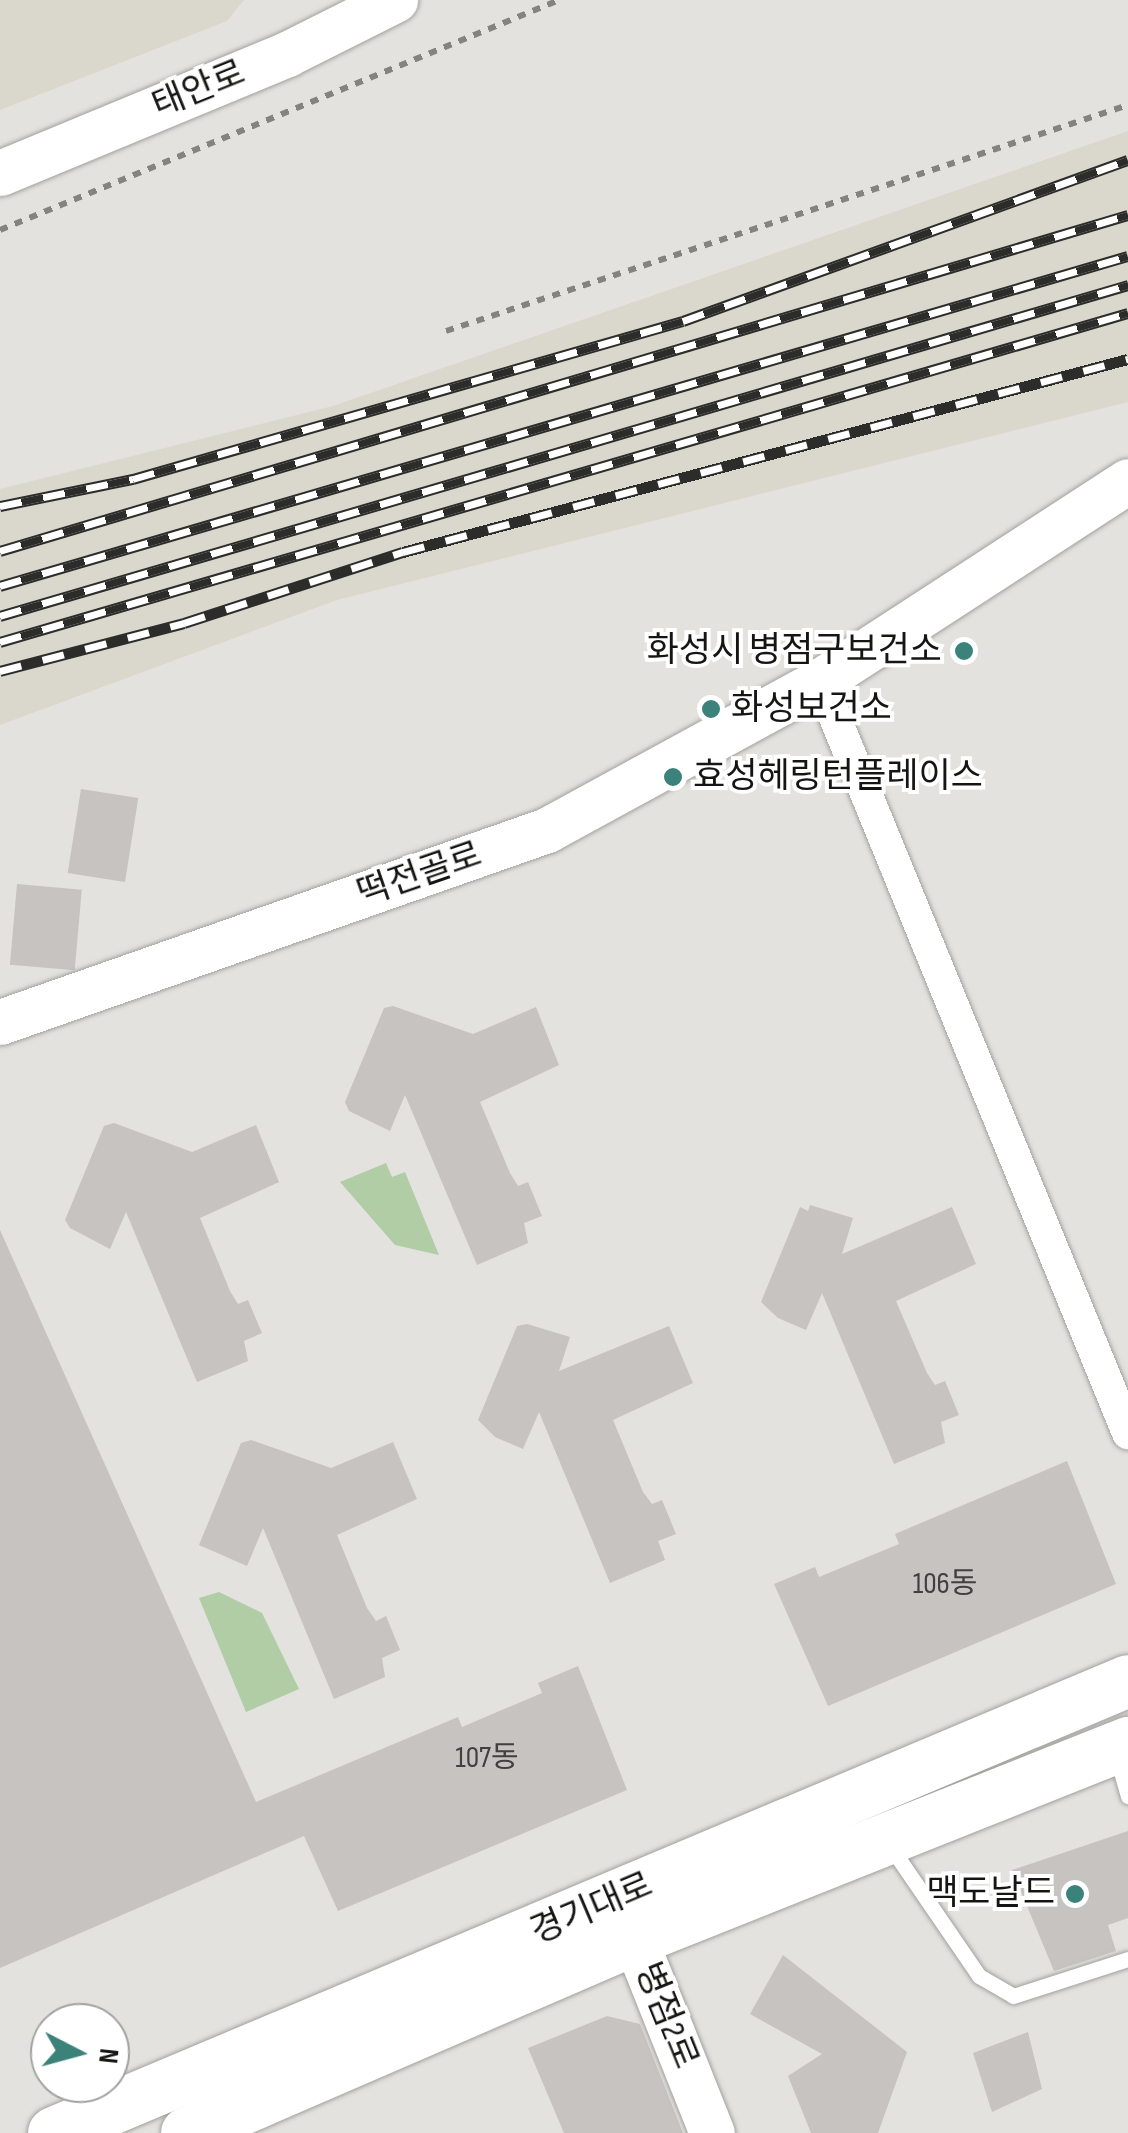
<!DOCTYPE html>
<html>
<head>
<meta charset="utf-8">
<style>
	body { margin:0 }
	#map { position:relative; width:1128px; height:2133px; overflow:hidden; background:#e3e2de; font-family:"Sofia Sans Condensed","Noto Sans KR",sans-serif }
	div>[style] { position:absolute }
	.built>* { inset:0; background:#dad7cd }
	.green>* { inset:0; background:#b0cda5 }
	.building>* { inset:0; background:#c6c3c0; transform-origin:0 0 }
	.path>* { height:6px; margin-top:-3px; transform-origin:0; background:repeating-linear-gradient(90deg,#838380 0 8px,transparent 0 16px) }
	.roads { filter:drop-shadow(0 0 2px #a2a19e) drop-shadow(0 0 2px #a2a19e) }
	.lane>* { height:15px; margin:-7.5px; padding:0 7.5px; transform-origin:7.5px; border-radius:7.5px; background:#fff }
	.street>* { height:32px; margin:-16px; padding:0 16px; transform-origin:16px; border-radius:16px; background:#fff }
	.secondary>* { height:45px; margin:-22.5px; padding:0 22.5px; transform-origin:22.5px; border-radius:22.5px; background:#fff }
	.primary>* { height:52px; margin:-26px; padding:0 26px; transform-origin:26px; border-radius:26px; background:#fff }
	.rail>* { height:11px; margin-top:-5.5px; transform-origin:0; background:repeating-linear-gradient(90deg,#fff 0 22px,#2c2c2b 0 44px); box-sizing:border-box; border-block:2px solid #2c2c2b }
	.dots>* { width:28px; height:28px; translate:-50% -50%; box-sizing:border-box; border:5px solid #fff; border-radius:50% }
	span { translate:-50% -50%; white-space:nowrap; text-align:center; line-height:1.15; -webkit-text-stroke:8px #fff; paint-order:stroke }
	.number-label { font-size:30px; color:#41403f }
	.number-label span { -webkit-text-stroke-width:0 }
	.street-label { font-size:35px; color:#151514 }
	.poi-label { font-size:35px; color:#151514 }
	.right { translate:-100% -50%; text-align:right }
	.left { translate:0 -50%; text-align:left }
	.north { position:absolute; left:30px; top:2003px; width:100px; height:100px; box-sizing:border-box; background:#fff; border:2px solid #a1a1a1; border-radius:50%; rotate:96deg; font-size:28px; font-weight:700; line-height:40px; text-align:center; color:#151514 }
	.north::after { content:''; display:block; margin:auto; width:35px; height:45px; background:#3b827a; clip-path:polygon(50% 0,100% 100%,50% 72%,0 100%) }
</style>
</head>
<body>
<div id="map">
	<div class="built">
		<div style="clip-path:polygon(0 0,244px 0,227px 21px,0 110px)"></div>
		<div style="clip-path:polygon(1128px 131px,1128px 402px,337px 600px,0 725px,0 489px,333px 406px)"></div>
	</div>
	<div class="green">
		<div style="clip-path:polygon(386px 1163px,392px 1177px,405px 1172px,439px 1255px,395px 1245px,340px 1182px)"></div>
		<div style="clip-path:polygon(219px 1592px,262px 1613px,299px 1689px,246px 1712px,199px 1598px)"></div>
	</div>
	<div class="building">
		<div style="left:81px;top:789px;width:58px;height:85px;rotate:9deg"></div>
		<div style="left:17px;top:884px;width:65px;height:81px;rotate:5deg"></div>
		<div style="clip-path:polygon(393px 1006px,473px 1034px,536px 1007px,559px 1065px,480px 1102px,510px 1173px,518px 1186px,528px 1182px,542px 1216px,524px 1223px,528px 1243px,477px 1265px,405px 1095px,390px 1131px,349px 1111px,345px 1102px,384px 1008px)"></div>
		<div style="clip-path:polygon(114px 1123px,192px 1152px,256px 1125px,279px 1182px,200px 1218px,230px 1291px,238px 1304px,248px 1300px,262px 1333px,244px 1341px,248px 1361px,197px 1382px,126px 1212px,110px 1249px,70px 1228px,65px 1220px,104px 1126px)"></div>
		<div style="clip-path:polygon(810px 1205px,853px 1218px,842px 1254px,952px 1207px,976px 1264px,896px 1301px,927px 1373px,935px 1385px,945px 1381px,959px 1415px,941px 1422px,945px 1443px,894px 1464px,822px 1293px,806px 1330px,778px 1318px,761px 1302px,800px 1207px,808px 1211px)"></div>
		<div style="clip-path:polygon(0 1230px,256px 1802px,458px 1717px,462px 1727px,542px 1693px,538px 1683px,578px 1666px,627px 1790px,338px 1911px,304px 1836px,0 1968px)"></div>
		<div style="clip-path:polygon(527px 1324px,570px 1337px,559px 1371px,669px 1326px,693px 1383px,613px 1420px,643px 1492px,652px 1504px,662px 1500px,676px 1534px,658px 1541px,665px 1560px,610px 1583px,539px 1412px,523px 1449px,495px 1437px,478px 1420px,517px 1326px)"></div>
		<div style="clip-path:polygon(251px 1440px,331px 1468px,393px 1442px,417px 1499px,337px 1535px,367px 1608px,376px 1621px,386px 1616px,400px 1650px,382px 1658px,385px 1677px,334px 1699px,263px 1528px,247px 1566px,199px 1545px,241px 1443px)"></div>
		<div style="clip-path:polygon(1067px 1461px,1116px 1584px,828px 1706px,774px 1584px,815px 1567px,819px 1577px,899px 1544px,895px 1534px)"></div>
		<div style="clip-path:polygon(1128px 1831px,1128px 1918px,1108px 1925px,1116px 1951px,1054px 1971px,1012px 1870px)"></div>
		<div style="clip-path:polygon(783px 1955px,907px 2052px,878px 2133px,811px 2133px,788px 2076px,822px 2054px,750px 2014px)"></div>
		<div style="clip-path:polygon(607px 2016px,640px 2024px,683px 2133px,564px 2133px,528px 2048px)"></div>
		<div style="clip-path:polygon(1028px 2032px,1042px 2089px,992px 2112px,973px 2053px)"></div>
	</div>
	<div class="path">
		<div style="left:0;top:230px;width:604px;rotate:-22.36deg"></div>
		<div style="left:446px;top:331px;width:718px;rotate:-18.33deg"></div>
	</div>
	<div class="roads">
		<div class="lane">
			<div style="left:1117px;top:1758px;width:40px;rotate:74deg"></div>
			<div style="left:890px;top:1846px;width:158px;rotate:55.6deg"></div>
			<div style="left:979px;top:1976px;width:39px;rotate:30deg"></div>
			<div style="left:1013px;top:1996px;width:121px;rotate:-17.8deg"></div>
		</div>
		<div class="street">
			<div style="left:820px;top:681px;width:813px;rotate:67.73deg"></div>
		</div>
		<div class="secondary">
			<div style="left:0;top:173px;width:311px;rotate:-22.5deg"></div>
			<div style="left:287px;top:54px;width:121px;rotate:-26.6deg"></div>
			<div style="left:0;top:1022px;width:580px;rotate:-19.34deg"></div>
			<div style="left:547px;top:830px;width:311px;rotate:-28.6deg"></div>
			<div style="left:820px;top:681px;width:367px;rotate:-33deg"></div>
			<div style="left:622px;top:1907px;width:243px;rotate:68.3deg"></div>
		</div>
		<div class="primary">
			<div style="left:54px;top:2133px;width:1165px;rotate:-22.82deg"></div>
			<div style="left:187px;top:2133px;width:489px;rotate:-23.4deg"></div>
			<div style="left:636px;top:1939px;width:530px;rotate:-21.72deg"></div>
		</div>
	</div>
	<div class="rail">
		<div style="left:0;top:506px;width:136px;rotate:-11.5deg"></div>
		<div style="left:133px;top:479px;width:572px;rotate:-16.03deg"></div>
		<div style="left:683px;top:321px;width:473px;rotate:-19.9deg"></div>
		<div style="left:0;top:551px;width:1177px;rotate:-16.59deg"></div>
		<div style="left:0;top:586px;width:1175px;rotate:-16.31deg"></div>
		<div style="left:0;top:616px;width:1176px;rotate:-16.35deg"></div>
		<div style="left:0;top:642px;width:1175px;rotate:-16.26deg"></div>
		<div style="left:0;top:671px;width:190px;rotate:-14.6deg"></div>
		<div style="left:184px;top:623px;width:230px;rotate:-18deg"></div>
		<div style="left:403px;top:552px;width:750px;rotate:-14.91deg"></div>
	</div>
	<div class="dots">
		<div style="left:964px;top:651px;background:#3b827a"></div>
		<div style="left:711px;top:709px;background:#3b827a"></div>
		<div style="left:673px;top:777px;background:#3b827a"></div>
		<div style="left:1075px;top:1894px;background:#3b827a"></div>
	</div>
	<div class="number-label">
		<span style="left:945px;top:1584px">106동</span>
		<span style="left:487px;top:1758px">107동</span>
	</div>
	<div class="street-label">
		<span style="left:199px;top:90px;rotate:-22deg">태안로</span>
		<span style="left:420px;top:875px;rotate:-19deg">떡전골로</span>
		<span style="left:592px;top:1909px;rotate:-23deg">경기대로</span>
		<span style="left:666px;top:2016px;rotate:68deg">병점2로</span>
	</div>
	<div class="poi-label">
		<span class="right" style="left:942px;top:651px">화성시 병점구보건소</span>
		<span class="left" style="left:731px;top:709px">화성보건소</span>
		<span class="left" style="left:693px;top:777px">효성헤링턴플레이스</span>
		<span class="right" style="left:1055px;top:1894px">맥도날드</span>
	</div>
	<div class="north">N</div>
</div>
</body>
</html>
